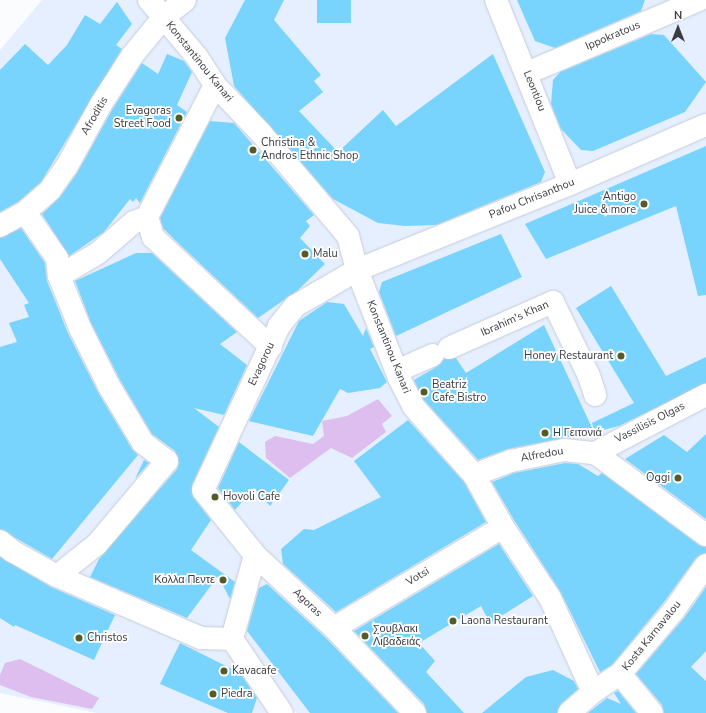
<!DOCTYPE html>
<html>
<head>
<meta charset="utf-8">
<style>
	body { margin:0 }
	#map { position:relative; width:706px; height:713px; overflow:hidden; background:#fafcfd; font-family:"Nunito Sans",sans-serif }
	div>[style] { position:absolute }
	.built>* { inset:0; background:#e5efff }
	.green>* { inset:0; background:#ddbeee }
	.building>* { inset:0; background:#78d4fd; transform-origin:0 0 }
	.roads { filter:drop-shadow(0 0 1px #c7ccd5) drop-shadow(0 0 1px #c7ccd5) }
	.street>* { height:22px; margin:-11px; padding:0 11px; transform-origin:11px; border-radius:11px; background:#fff }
	.secondary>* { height:22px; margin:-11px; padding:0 11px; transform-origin:11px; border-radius:11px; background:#fff }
	.dots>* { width:11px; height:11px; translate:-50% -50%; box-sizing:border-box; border:2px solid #fff; border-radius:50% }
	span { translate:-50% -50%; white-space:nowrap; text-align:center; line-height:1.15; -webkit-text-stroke:3.5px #fff; paint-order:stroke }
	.street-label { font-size:11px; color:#3a3c40 }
	.poi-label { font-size:11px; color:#3a3c40 }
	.right { translate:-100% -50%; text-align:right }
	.left { translate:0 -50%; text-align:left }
	.north { position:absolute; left:658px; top:8px; width:40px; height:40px; -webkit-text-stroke:3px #fff; paint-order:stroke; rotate:0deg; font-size:11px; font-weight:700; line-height:16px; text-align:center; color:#3a3c40 }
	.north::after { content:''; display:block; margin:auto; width:14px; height:18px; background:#3a3c40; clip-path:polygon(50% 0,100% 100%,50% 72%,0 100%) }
</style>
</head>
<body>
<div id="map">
	<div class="built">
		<div style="clip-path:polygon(42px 0,706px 0,706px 713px,297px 713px,287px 704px,283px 713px,97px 713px,0 693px,0 50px)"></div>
	</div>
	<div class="green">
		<div style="clip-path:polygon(378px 399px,392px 416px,382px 424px,386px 432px,352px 458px,331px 448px,290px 478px,266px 458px,265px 442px,275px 436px,313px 444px,324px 436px,322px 421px,347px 416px)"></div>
		<div style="clip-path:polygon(20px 659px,99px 698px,92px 709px,31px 697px,0 685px,0 675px,5px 663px)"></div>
	</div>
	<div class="building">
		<div style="clip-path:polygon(245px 0,284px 0,274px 20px,321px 75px,314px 81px,323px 92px,299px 111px,338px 152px,383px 110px,396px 126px,493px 54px,545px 172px,541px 182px,436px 225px,405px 226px,378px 223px,333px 199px,234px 86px,225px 38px)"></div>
		<div style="left:317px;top:0;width:34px;height:23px"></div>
		<div style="clip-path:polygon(517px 0,645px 0,641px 11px,555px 48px,535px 41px)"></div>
		<div style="clip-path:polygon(117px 2px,132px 24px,116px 45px,122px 49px,41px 182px,18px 202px,0 212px,0 70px,25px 44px,48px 65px,67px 45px,85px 15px,100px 24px)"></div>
		<div style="clip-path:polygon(651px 34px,664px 35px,706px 82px,685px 112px,593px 151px,581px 150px,561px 129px,551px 104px,553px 80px,560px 72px)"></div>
		<div style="clip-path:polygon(167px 54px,184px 61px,192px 72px,177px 105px,187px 112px,140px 203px,136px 198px,133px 202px,130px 199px,104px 232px,69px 256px,42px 214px,60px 197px,77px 173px,112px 110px,142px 63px,158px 74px)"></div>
		<div style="clip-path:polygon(210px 121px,234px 123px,314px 215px,306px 221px,310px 226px,300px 238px,325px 264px,297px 291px,258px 318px,176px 241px,163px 228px,160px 218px)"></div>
		<div style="clip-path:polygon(706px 146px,706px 295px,698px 296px,676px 206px,546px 259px,525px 224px)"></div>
		<div style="clip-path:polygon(21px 228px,45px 263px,47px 281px,68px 333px,98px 392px,132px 449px,138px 455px,52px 559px,0 529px,0 347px,17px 342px,9px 323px,29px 317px,24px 305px,29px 303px,0 259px,0 238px)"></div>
		<div style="clip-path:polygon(501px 234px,522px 277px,396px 336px,379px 292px,382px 282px)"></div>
		<div style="clip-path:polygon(136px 253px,152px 253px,237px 332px,220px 344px,247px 365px,224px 415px,194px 408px,219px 427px,192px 485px,193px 497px,211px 520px,191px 550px,235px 582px,230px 599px,218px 576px,187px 618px,90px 577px,99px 559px,177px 469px,179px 463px,175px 451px,152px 434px,120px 380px,91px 323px,75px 281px)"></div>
		<div style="clip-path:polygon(611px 286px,666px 376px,706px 357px,706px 383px,619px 426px,595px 432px,592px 423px,634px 403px,576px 308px)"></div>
		<div style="clip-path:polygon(327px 302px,344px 304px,363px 336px,366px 328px,374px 347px,370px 349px,387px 382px,380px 388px,348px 393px,340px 389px,313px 436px,249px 421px,299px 321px)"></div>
		<div style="clip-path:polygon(544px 325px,594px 432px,508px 449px,478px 460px,423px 399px,414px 380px,438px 366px,444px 359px,456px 358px,466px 373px)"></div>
		<div style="clip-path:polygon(408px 420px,464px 482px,486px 522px,336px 612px,283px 564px,281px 549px,304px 529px,314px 530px,381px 497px,354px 461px)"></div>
		<div style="clip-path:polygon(706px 434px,706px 519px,625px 459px,664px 435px,687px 452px)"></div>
		<div style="clip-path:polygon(239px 442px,289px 480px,270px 506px,254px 488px,235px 510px,218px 488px)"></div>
		<div style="clip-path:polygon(144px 460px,149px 463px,135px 479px)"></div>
		<div style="clip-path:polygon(565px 463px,578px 464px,598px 476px,602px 473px,699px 545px,706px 547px,706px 553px,696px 558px,664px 602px,612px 665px,600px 672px,560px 591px,514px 520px,492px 482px,514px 473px)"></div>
		<div style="clip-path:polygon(499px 544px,533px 596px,490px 623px,481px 606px,419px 643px,435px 661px,426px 672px,464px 713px,427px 713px,424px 704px,354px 631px)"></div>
		<div style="clip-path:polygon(0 557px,51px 587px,115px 615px,94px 660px,15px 625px,14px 627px,0 618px)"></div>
		<div style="clip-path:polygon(267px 584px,325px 637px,398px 713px,310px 713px,247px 631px,259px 588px)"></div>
		<div style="clip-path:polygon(706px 587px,706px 651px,691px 667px,706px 681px,706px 713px,664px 713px,662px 705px,636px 674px,684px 618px)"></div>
		<div style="clip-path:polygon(180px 643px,240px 673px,257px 698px,252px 713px,228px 713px,160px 684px)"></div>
		<div style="clip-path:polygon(553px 670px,574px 681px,578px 689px,561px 704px,557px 713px,482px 713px,526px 677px)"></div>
		<div style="clip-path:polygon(618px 691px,636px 713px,588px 713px,607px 698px,621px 704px,614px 693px)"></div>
	</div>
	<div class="roads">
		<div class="street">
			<div style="left:149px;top:0;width:75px;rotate:49.9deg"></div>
			<div style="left:197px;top:57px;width:33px;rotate:57deg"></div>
			<div style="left:215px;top:85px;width:66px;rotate:46.2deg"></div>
			<div style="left:261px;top:133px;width:135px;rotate:49.8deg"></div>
			<div style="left:348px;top:236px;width:35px;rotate:75deg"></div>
			<div style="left:357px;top:270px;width:116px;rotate:68.7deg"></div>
			<div style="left:399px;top:378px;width:31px;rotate:63deg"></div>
			<div style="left:413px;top:406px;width:92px;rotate:48.5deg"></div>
			<div style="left:474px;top:475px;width:60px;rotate:60.9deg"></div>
			<div style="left:503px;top:527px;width:85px;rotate:56.5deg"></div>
			<div style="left:550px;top:598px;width:103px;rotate:65.4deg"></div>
			<div style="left:496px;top:0;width:198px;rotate:68.1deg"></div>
			<div style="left:527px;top:73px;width:187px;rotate:-23deg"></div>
			<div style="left:25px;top:212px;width:56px;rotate:55.2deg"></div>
			<div style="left:57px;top:258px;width:18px;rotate:84deg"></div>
			<div style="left:59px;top:276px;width:56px;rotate:68deg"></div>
			<div style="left:80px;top:328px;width:65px;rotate:63.4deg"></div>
			<div style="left:109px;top:386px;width:66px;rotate:59.2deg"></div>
			<div style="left:143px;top:443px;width:30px;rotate:37deg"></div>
			<div style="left:167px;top:461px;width:109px;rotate:130.1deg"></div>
			<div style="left:97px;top:544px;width:51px;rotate:141.3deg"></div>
			<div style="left:147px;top:217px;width:21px;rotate:73deg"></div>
			<div style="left:153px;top:237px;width:161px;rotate:43deg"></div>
			<div style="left:59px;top:276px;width:45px;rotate:-30.5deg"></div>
			<div style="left:98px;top:253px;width:48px;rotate:-40.7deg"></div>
			<div style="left:134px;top:222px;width:14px;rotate:-21deg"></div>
			<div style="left:147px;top:217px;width:148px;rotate:-62.7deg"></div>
			<div style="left:449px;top:348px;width:114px;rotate:-23.9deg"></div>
			<div style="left:553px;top:302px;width:82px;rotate:64.1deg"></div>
			<div style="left:589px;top:376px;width:20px;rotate:72deg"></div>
			<div style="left:397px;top:371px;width:39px;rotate:-24deg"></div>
			<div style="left:595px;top:453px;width:125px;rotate:-27.6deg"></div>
			<div style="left:474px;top:475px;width:40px;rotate:-21deg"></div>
			<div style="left:511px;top:461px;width:54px;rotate:-11.7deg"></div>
			<div style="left:564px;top:450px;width:31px;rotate:6deg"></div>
			<div style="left:595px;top:453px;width:138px;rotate:36.5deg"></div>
			<div style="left:0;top:541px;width:16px;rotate:40deg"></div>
			<div style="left:12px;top:551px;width:51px;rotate:29.1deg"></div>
			<div style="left:57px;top:576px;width:157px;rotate:23.3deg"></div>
			<div style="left:201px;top:638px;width:31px;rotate:2deg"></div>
			<div style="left:255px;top:555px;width:87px;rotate:105.3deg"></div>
			<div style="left:232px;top:639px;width:89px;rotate:56deg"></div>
			<div style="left:334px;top:628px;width:197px;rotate:-30.9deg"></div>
			<div style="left:620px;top:674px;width:50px;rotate:50.6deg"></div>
			<div style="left:415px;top:713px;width:117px;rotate:-133.6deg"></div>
			<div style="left:334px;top:628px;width:108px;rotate:-137.3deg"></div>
			<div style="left:255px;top:555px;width:83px;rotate:-128.7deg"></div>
			<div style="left:203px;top:490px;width:181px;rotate:-65.1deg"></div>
			<div style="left:279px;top:326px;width:26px;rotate:-51deg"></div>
			<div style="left:295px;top:306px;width:72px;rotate:-30.1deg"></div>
			<div style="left:357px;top:270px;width:230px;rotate:-22deg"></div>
			<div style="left:570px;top:184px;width:148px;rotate:-23.5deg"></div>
		</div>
		<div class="secondary">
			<div style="left:0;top:226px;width:29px;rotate:-29deg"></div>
			<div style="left:25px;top:212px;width:33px;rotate:-41deg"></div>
			<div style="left:50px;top:190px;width:29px;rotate:-55deg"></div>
			<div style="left:67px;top:166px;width:71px;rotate:-61.3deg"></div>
			<div style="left:101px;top:104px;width:57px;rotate:-57.1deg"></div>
			<div style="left:132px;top:56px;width:49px;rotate:-50.8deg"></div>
			<div style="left:163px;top:18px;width:28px;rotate:-39deg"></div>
			<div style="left:569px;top:713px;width:32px;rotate:-41deg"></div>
			<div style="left:593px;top:692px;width:32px;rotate:-34deg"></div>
			<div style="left:620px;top:674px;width:84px;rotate:-49.8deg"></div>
			<div style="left:674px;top:610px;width:55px;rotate:-54.6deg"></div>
		</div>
	</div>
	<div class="dots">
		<div style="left:179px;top:118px;background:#545b2a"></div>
		<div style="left:253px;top:150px;background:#545b2a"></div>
		<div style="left:644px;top:204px;background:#545b2a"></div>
		<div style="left:305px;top:254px;background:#545b2a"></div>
		<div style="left:621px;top:356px;background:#545b2a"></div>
		<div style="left:424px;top:392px;background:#545b2a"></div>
		<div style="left:545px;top:433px;background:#545b2a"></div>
		<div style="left:678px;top:478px;background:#545b2a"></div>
		<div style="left:215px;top:497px;background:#545b2a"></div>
		<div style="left:223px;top:580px;background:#545b2a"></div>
		<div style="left:453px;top:621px;background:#545b2a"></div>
		<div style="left:365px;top:636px;background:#545b2a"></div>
		<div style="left:79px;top:638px;background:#545b2a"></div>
		<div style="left:224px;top:671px;background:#545b2a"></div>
		<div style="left:213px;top:694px;background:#545b2a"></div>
	</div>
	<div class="street-label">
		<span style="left:613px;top:36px;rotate:-23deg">Ippokratous</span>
		<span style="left:199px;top:62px;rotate:51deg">Konstantinou Kanari</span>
		<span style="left:534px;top:91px;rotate:68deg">Leontiou</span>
		<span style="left:95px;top:116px;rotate:-60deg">Afroditis</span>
		<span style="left:532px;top:199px;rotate:-22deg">Pafou Chrisanthou</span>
		<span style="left:515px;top:319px;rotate:-24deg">Ibrahim's Khan</span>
		<span style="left:388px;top:347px;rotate:68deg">Konstantinou Kanari</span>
		<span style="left:262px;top:364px;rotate:-65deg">Evagorou</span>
		<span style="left:650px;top:423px;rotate:-27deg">Vassilisis Olgas</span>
		<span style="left:542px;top:455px;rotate:-10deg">Alfredou</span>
		<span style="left:418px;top:577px;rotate:-31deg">Votsi</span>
		<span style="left:307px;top:603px;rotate:43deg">Agoras</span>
		<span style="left:652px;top:636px;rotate:-51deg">Kosta Karnavalou</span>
	</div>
	<div class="poi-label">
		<span class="right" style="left:171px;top:118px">Evagoras<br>Street Food</span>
		<span class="left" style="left:261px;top:150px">Christina &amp;<br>Andros Ethnic Shop</span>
		<span class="right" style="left:636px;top:204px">Antigo<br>Juice &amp; more</span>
		<span class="left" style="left:313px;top:254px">Malu</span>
		<span class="right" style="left:613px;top:356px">Honey Restaurant</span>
		<span class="left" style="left:432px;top:392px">Beatriz<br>Cafe Bistro</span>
		<span class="left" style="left:553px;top:433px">Η Γειτονιά</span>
		<span class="right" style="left:670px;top:478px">Oggi</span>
		<span class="left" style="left:223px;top:497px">Hovoli Cafe</span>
		<span class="right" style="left:215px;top:580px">Κολλα Πεντε</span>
		<span class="left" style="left:461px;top:621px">Laona Restaurant</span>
		<span class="left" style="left:373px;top:636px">Σουβλακι<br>Λιβαδειάς</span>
		<span class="left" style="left:87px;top:638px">Christos</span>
		<span class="left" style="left:232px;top:671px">Kavacafe</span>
		<span class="left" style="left:221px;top:694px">Piedra</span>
	</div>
	<div class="north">N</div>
</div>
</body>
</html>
